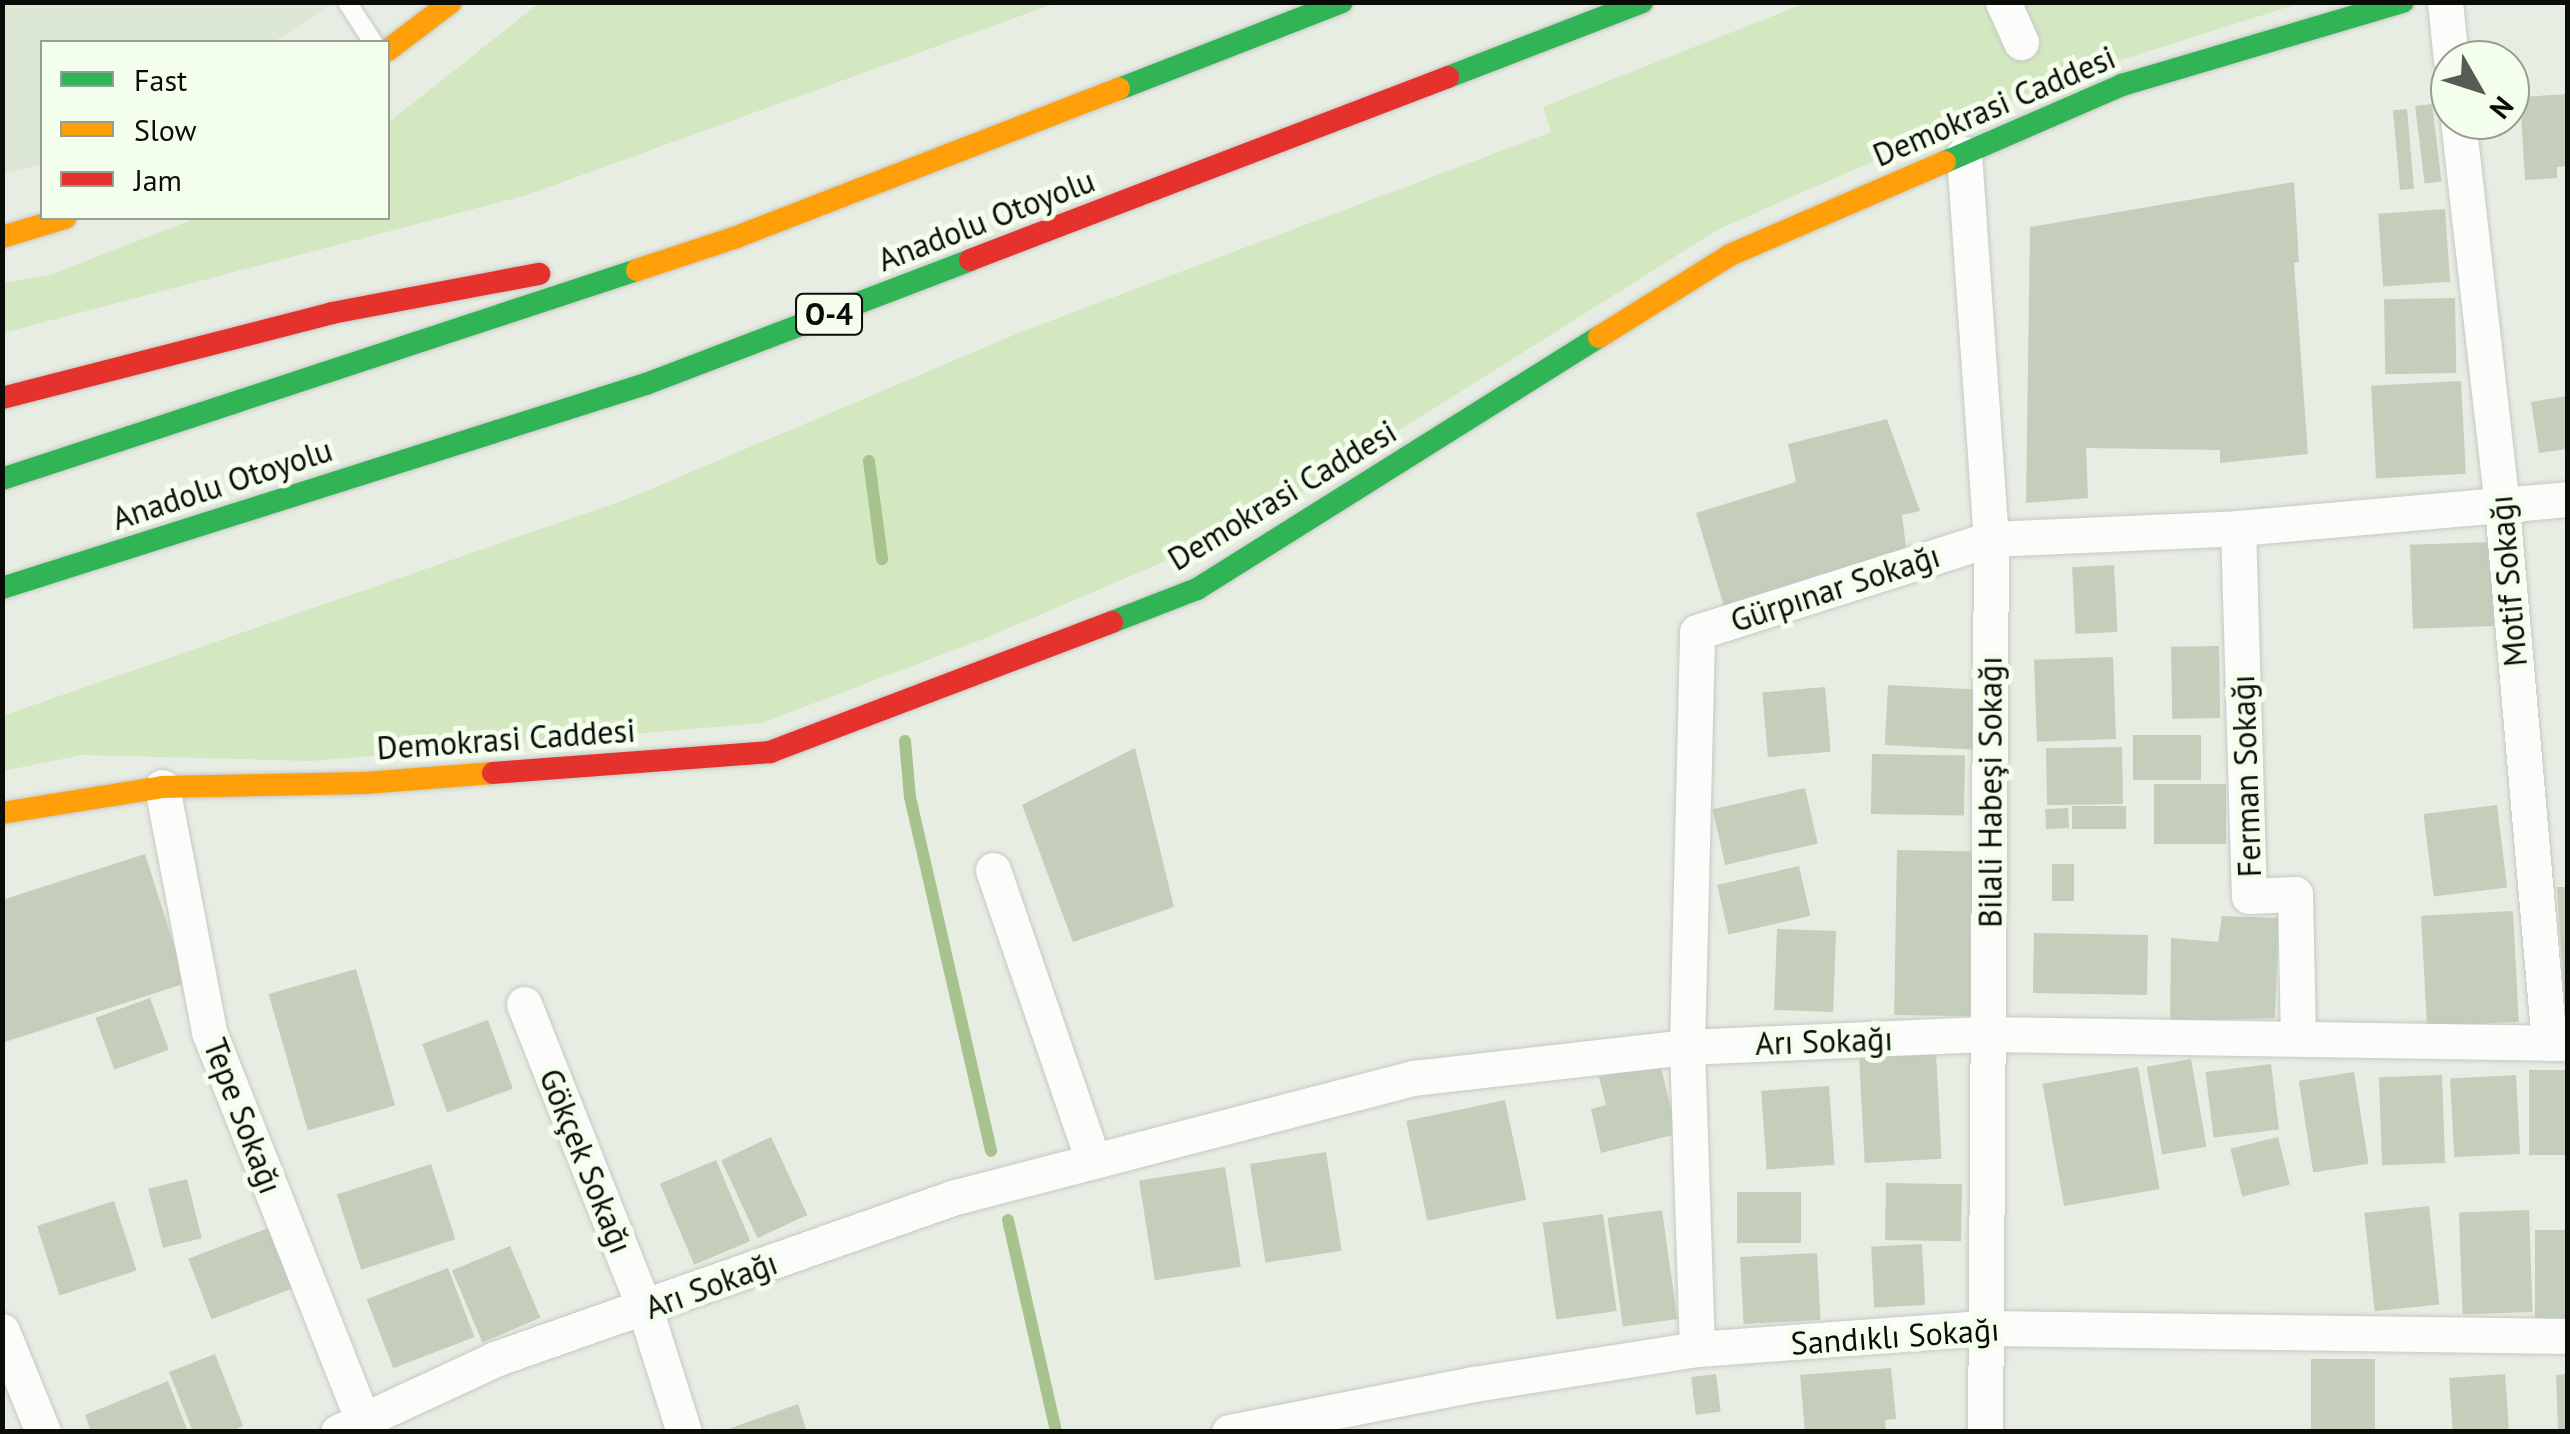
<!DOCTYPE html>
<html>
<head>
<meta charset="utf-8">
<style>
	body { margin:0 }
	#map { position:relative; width:2570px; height:1434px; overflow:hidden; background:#e8ede4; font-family:"PT Sans",sans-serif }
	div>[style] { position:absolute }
	.built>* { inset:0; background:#dde7d6 }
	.green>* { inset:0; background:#d3e8c1 }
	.stream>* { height:12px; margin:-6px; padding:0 6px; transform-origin:6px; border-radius:6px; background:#a6c38d }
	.building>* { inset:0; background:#c4cebb; transform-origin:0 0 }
	.roads { filter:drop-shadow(0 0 2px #c5c9c2) drop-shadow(0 0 2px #c5c9c2) }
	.lane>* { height:18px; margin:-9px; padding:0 9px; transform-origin:9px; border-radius:9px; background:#fcfcfb }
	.street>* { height:35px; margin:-17.5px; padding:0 17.5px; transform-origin:17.5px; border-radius:17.5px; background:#fcfcfb }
	.fast>* { height:22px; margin:-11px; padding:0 11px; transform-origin:11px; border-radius:11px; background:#30b455 }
	.slow>* { height:22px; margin:-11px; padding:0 11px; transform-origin:11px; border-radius:11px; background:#ff9f0a }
	.jam>* { height:22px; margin:-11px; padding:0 11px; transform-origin:11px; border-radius:11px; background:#e5322d }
	span { translate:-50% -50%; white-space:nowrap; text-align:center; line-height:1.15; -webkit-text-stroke:10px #f4feed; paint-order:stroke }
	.shield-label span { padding:2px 8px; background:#f4feed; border:2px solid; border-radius:8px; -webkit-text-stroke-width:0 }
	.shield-label { font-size:30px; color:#090c07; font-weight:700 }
	.street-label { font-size:32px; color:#090c07 }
	.frame { position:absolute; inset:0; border:5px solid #090c07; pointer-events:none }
	.legend { position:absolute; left:40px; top:40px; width:350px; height:180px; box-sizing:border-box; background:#f4feed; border:2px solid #969d91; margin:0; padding:12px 18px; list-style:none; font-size:30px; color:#090c07 }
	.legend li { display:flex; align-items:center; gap:20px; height:50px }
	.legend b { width:50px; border:2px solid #969d91 }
	.north { position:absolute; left:2430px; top:40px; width:100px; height:100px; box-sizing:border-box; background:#f4feed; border:2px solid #969d91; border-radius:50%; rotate:129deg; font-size:28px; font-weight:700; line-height:40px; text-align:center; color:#090c07 }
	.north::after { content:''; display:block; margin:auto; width:35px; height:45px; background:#575b54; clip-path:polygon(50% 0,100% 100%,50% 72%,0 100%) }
</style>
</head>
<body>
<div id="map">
	<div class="built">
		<div style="clip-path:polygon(3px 2px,334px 2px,334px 3px,273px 42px,42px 42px,42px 164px,3px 175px)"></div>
	</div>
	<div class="green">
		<div style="clip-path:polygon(539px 3px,1056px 3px,527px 195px,3px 333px,3px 283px,53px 274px,196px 218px,388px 218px,388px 123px)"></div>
		<div style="clip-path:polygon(1805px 3px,2301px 3px,2061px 79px,1719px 229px,1247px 526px,983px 639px,762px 723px,312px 761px,83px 755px,3px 771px,2px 716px,630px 498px,1021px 332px,1551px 132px,1543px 107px)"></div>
	</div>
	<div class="stream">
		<div style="left:869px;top:461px;width:99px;rotate:82.4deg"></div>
		<div style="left:905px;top:741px;width:56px;rotate:84.9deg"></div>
		<div style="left:910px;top:797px;width:363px;rotate:77.1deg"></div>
		<div style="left:1008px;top:1220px;width:217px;rotate:77.2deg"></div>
	</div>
	<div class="building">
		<div style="clip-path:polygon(2568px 94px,2568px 166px,2557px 167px,2557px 178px,2525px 180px,2520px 97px)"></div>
		<div style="left:2432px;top:104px;width:78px;height:17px;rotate:83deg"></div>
		<div style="left:2407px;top:109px;width:80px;height:14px;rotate:85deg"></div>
		<div style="clip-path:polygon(2294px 182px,2299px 262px,2294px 263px,2308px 454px,2220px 463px,2220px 450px,2086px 448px,2088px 498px,2026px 503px,2030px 227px)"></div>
		<div style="left:2445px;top:209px;width:73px;height:67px;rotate:86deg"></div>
		<div style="left:2455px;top:298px;width:75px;height:71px;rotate:89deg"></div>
		<div style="left:2461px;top:381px;width:93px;height:90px;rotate:87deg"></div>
		<div style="clip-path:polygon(2568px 396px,2568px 449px,2539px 453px,2531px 402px)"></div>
		<div style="clip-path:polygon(1887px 419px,1920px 511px,1902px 515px,1907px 555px,1726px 613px,1696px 513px,1796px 482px,1788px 444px)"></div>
		<div style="left:2491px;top:542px;width:84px;height:81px;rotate:88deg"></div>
		<div style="left:2114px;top:565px;width:67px;height:42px;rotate:87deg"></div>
		<div style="left:2219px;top:646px;width:72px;height:48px;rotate:89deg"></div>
		<div style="left:2113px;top:657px;width:82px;height:79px;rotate:88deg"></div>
		<div style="left:1888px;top:685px;width:88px;height:60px;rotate:3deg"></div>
		<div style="left:1825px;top:687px;width:65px;height:63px;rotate:85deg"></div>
		<div style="left:2201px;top:735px;width:45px;height:68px;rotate:90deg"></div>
		<div style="left:2122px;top:747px;width:57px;height:76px;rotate:89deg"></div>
		<div style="clip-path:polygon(1135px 748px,1174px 907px,1073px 942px,1022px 805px)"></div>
		<div style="left:1872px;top:754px;width:93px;height:60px;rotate:1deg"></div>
		<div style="left:2154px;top:784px;width:72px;height:60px"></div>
		<div style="left:1805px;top:788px;width:57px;height:95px;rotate:77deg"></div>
		<div style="left:2497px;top:805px;width:83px;height:74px;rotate:83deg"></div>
		<div style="left:2126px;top:806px;width:23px;height:54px;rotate:90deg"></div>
		<div style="left:2068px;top:808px;width:20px;height:23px;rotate:87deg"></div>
		<div style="left:1897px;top:850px;width:79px;height:165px;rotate:1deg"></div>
		<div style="clip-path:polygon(145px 854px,186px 983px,2px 1043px,2px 900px)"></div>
		<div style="left:2052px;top:864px;width:22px;height:37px"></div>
		<div style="left:1799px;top:866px;width:51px;height:84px;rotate:77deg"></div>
		<div style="clip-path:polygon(2557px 887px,2568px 887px,2568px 1013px,2565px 1013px)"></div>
		<div style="left:2513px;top:911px;width:111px;height:92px;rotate:87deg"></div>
		<div style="clip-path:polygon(2222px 916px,2279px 918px,2275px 1018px,2170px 1021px,2171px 938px,2218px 942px)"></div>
		<div style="left:1777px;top:929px;width:59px;height:81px;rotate:2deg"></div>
		<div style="left:2034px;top:933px;width:114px;height:60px;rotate:1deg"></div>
		<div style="left:356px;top:969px;width:142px;height:91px;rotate:74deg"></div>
		<div style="left:150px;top:998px;width:55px;height:58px;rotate:70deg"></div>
		<div style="left:488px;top:1020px;width:73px;height:70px;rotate:70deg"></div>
		<div style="left:1936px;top:1053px;width:106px;height:77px;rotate:87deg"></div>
		<div style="left:2191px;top:1059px;width:89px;height:45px;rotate:80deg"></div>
		<div style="clip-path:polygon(1660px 1063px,1677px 1134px,1601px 1153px,1591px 1109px,1606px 1105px,1599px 1077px)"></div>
		<div style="left:2271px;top:1064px;width:66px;height:66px;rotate:83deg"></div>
		<div style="left:2138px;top:1067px;width:124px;height:97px;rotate:80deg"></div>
		<div style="left:2568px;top:1070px;width:85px;height:39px;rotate:90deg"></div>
		<div style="left:2354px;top:1072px;width:93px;height:56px;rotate:81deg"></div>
		<div style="left:2442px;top:1075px;width:88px;height:63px;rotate:88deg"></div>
		<div style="left:2516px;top:1075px;width:79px;height:66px;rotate:87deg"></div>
		<div style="left:1829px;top:1086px;width:79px;height:68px;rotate:86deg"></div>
		<div style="left:1505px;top:1100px;width:102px;height:101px;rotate:78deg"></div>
		<div style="left:771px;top:1137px;width:86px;height:55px;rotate:65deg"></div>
		<div style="left:2278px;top:1137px;width:49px;height:49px;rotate:76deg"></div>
		<div style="left:1326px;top:1152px;width:100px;height:77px;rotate:81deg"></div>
		<div style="left:716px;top:1160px;width:88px;height:61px;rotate:67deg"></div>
		<div style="left:431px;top:1164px;width:79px;height:99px;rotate:72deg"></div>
		<div style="left:1225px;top:1167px;width:101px;height:87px;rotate:81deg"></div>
		<div style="left:187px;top:1179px;width:61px;height:40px;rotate:76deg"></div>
		<div style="left:1886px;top:1183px;width:76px;height:57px;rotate:1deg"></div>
		<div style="left:1737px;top:1192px;width:64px;height:51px"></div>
		<div style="left:114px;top:1201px;width:73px;height:81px;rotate:72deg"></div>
		<div style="left:2429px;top:1206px;width:99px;height:65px;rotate:84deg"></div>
		<div style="left:1662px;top:1210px;width:110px;height:55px;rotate:82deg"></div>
		<div style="left:2529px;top:1210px;width:102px;height:70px;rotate:88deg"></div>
		<div style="left:1603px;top:1214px;width:98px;height:61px;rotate:82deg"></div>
		<div style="left:276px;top:1225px;width:65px;height:94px;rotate:69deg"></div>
		<div style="left:2535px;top:1230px;width:33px;height:91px"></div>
		<div style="left:1922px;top:1244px;width:61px;height:51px;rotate:87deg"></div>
		<div style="left:510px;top:1246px;width:78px;height:63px;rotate:67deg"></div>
		<div style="left:1817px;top:1253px;width:67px;height:77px;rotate:87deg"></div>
		<div style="left:448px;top:1268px;width:74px;height:87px;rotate:69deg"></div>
		<div style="clip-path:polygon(215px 1354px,243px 1426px,229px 1432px,193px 1432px,169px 1372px)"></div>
		<div style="left:2311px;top:1359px;width:64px;height:73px"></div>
		<div style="clip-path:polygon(1891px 1368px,1896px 1419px,1885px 1420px,1886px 1432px,1805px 1432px,1800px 1375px)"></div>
		<div style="left:1716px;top:1374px;width:38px;height:25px;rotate:83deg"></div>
		<div style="left:2505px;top:1374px;width:58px;height:56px;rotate:86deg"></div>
		<div style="clip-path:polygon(2568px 1374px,2568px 1432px,2558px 1432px,2556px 1375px)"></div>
		<div style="clip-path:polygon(168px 1381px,188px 1432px,91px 1432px,85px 1415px)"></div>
		<div style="clip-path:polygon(798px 1404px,807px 1432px,723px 1432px,723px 1431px)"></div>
	</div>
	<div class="roads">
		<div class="lane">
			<div style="left:347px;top:2px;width:48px;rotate:57deg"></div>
		</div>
		<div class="street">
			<div style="left:2003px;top:2px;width:44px;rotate:65.8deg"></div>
			<div style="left:2445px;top:2px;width:58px;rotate:84.1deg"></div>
			<div style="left:2458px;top:120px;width:389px;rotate:83.5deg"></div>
			<div style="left:2502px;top:507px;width:538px;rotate:84.99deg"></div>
			<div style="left:1964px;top:154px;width:386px;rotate:86deg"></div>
			<div style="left:1991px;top:539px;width:893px;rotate:90.38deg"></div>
			<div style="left:2238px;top:528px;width:368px;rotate:88.3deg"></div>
			<div style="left:2249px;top:896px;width:46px;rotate:-2.5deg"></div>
			<div style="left:2295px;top:894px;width:143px;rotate:88.8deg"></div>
			<div style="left:162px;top:787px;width:249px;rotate:79.1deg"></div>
			<div style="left:209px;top:1032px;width:430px;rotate:68.4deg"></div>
			<div style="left:993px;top:870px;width:308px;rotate:71deg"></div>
			<div style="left:524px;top:1004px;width:328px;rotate:68.4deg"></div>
			<div style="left:645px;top:1309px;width:129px;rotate:72.4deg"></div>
			<div style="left:2px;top:1331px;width:109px;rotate:67.9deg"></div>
			<div style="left:1697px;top:1349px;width:302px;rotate:-91.9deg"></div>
			<div style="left:1687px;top:1047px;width:415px;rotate:-88.6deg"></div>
			<div style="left:1697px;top:632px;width:308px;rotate:-17.6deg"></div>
			<div style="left:1991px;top:539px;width:247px;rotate:-2.5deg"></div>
			<div style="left:2238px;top:528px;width:331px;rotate:-5deg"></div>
			<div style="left:338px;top:1432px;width:173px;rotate:-24.9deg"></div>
			<div style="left:495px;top:1359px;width:489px;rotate:-19.4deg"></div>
			<div style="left:956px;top:1197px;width:473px;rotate:-14.6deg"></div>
			<div style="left:1414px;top:1078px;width:275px;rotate:-6.5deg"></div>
			<div style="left:1687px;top:1047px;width:302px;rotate:-2.5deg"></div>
			<div style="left:1989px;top:1034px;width:579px;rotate:0.89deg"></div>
			<div style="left:1229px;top:1432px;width:250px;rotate:-11.1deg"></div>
			<div style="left:1474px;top:1384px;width:226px;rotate:-8.9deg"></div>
			<div style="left:1697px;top:1349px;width:290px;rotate:-4.2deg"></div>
			<div style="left:1986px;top:1328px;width:582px;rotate:0.79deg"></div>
		</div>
		<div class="fast">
			<div style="left:1448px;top:77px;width:208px;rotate:-21.1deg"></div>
			<div style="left:1119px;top:89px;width:239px;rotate:-21.3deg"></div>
			<div style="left:1945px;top:162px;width:193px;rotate:-23.5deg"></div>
			<div style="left:2122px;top:85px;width:293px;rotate:-16.5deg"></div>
			<div style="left:2px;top:479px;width:669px;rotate:-18.22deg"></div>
			<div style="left:2px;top:588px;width:676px;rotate:-17.58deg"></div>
			<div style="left:646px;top:384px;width:347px;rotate:-20.9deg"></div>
			<div style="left:1112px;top:622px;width:91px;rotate:-21.2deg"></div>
			<div style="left:1197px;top:589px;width:474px;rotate:-32.1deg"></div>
		</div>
		<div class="slow">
			<div style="left:388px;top:50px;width:79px;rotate:-37.3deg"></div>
			<div style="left:2px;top:237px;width:66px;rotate:-16.8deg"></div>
			<div style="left:637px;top:270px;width:102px;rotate:-18.3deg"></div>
			<div style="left:734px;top:238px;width:413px;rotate:-21.2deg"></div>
			<div style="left:1599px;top:337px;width:155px;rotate:-32deg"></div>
			<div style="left:1730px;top:255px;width:234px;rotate:-23.4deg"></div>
			<div style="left:2px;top:813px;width:162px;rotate:-9.2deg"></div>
			<div style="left:162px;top:787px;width:203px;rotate:-1.1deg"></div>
			<div style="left:365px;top:783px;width:128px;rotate:-4.5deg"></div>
		</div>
		<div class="jam">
			<div style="left:970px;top:260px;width:512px;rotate:-20.95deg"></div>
			<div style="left:2px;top:398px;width:341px;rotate:-14.4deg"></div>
			<div style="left:332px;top:313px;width:211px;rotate:-10.7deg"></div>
			<div style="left:493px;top:773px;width:278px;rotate:-4.3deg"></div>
			<div style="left:770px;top:752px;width:366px;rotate:-20.8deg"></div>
		</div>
	</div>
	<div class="shield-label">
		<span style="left:829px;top:314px">O-4</span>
	</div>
	<div class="street-label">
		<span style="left:1994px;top:106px;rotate:-23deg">Demokrasi Caddesi</span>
		<span style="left:986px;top:220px;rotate:-21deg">Anadolu Otoyolu</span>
		<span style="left:222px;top:484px;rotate:-18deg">Anadolu Otoyolu</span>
		<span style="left:1282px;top:495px;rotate:-31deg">Demokrasi Caddesi</span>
		<span style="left:2508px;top:581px;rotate:-95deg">Motif Sokağı</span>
		<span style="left:1835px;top:588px;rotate:-18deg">Gürpınar Sokağı</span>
		<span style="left:506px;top:739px;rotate:-4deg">Demokrasi Caddesi</span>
		<span style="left:2246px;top:776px;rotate:-92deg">Ferman Sokağı</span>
		<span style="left:1990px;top:792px;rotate:-90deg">Bilali Habeşi Sokağı</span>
		<span style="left:1824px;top:1041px;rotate:-2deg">Arı Sokağı</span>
		<span style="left:243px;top:1116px;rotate:69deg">Tepe Sokağı</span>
		<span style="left:586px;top:1161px;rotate:68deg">Gökçek Sokağı</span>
		<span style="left:711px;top:1285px;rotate:-20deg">Arı Sokağı</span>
		<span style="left:1895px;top:1336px;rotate:-4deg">Sandıklı Sokağı</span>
	</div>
	<div class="frame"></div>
	<ul class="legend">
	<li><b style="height:12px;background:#30b455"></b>Fast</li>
	<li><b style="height:12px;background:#ff9f0a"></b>Slow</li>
	<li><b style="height:12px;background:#e5322d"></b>Jam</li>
	</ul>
	<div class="north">N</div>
</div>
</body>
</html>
